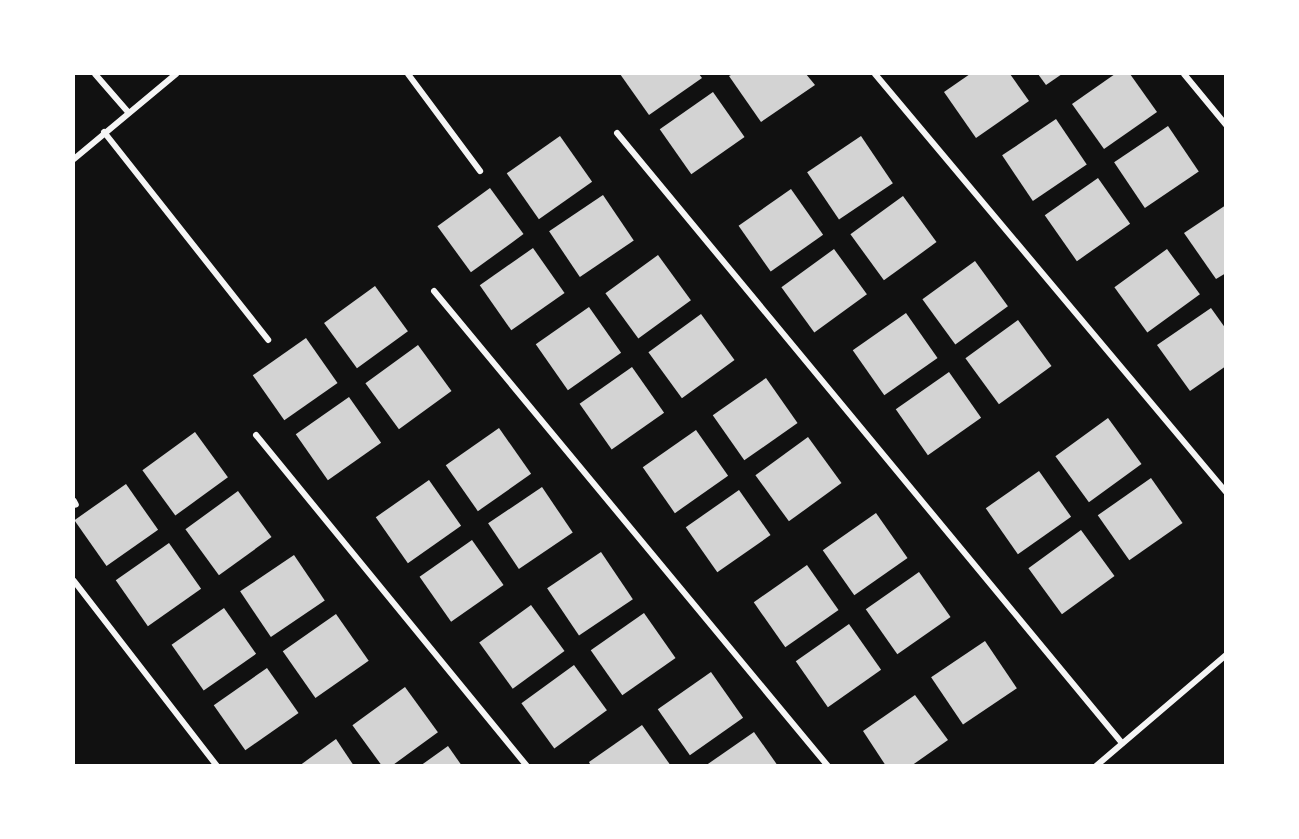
<!DOCTYPE html>
<html>
<head>
<meta charset="utf-8">
<style>
	body { margin:0 }
	#map { position:relative; width:1299px; height:839px; overflow:hidden; background:#111; font-family:Commissioner,sans-serif }
	div>[style] { position:absolute }
	.building>* { inset:0; background:#d3d3d3; transform-origin:0 0 }
	.minor>* { height:6px; margin:-3px; padding:0 3px; transform-origin:3px; border-radius:3px; background:#f5f5f5 }
	span { translate:-50% -50%; white-space:nowrap; text-align:center; line-height:1.15; -webkit-text-stroke:4.5px #fff; paint-order:stroke }
	.frame { position:absolute; inset:0; border:75px solid #fff; pointer-events:none }
</style>
</head>
<body>
<div id="map">
	<div class="building">
		<div style="clip-path:polygon(620px 74px,699px 74px,702px 78px,649px 115px)"></div>
		<div style="clip-path:polygon(733px 74px,806px 74px,815px 85px,761px 122px,729px 76px)"></div>
		<div style="clip-path:polygon(970px 74px,1010px 74px,1029px 101px,976px 138px,944px 92px)"></div>
		<div style="clip-path:polygon(1038px 74px,1062px 74px,1046px 85px)"></div>
		<div style="clip-path:polygon(1115px 74px,1130px 74px,1157px 112px,1104px 149px,1072px 104px)"></div>
		<div style="left:713px;top:92px;width:55px;height:65px;rotate:55deg"></div>
		<div style="left:1056px;top:119px;width:55px;height:65px;rotate:56deg"></div>
		<div style="left:1168px;top:126px;width:55px;height:65px;rotate:56deg"></div>
		<div style="left:560px;top:136px;width:56px;height:65px;rotate:55deg"></div>
		<div style="left:861px;top:136px;width:57px;height:65px;rotate:56deg"></div>
		<div style="left:1098px;top:178px;width:56px;height:65px;rotate:55deg"></div>
		<div style="left:490px;top:188px;width:57px;height:65px;rotate:54deg"></div>
		<div style="left:791px;top:189px;width:56px;height:64px;rotate:55deg"></div>
		<div style="left:603px;top:195px;width:55px;height:65px;rotate:56deg"></div>
		<div style="left:903px;top:196px;width:57px;height:65px;rotate:54deg"></div>
		<div style="clip-path:polygon(1226px 205px,1226px 273px,1216px 279px,1184px 233px)"></div>
		<div style="left:533px;top:248px;width:55px;height:65px;rotate:55deg"></div>
		<div style="left:834px;top:249px;width:56px;height:65px;rotate:54deg"></div>
		<div style="left:1167px;top:249px;width:56px;height:65px;rotate:54deg"></div>
		<div style="left:658px;top:255px;width:56px;height:65px;rotate:54deg"></div>
		<div style="left:975px;top:261px;width:56px;height:65px;rotate:54deg"></div>
		<div style="left:375px;top:286px;width:56px;height:63px;rotate:54deg"></div>
		<div style="left:589px;top:307px;width:56px;height:65px;rotate:55deg"></div>
		<div style="clip-path:polygon(1211px 308px,1226px 329px,1226px 366px,1190px 391px,1157px 345px)"></div>
		<div style="left:906px;top:313px;width:55px;height:65px;rotate:55deg"></div>
		<div style="left:701px;top:314px;width:57px;height:65px;rotate:54deg"></div>
		<div style="left:1018px;top:320px;width:57px;height:65px;rotate:54deg"></div>
		<div style="left:306px;top:338px;width:55px;height:65px;rotate:55deg"></div>
		<div style="left:418px;top:345px;width:57px;height:65px;rotate:54deg"></div>
		<div style="left:632px;top:367px;width:56px;height:64px;rotate:55deg"></div>
		<div style="left:949px;top:372px;width:56px;height:65px;rotate:55deg"></div>
		<div style="left:766px;top:378px;width:55px;height:65px;rotate:55deg"></div>
		<div style="left:349px;top:397px;width:56px;height:65px;rotate:55deg"></div>
		<div style="left:1108px;top:418px;width:57px;height:65px;rotate:54deg"></div>
		<div style="left:499px;top:428px;width:56px;height:65px;rotate:55deg"></div>
		<div style="left:696px;top:430px;width:56px;height:65px;rotate:55deg"></div>
		<div style="left:195px;top:432px;width:56px;height:65px;rotate:54deg"></div>
		<div style="left:808px;top:437px;width:57px;height:65px;rotate:54deg"></div>
		<div style="left:1039px;top:471px;width:56px;height:65px;rotate:55deg"></div>
		<div style="left:1151px;top:478px;width:55px;height:65px;rotate:55deg"></div>
		<div style="left:429px;top:480px;width:56px;height:65px;rotate:55deg"></div>
		<div style="left:126px;top:484px;width:56px;height:63px;rotate:55deg"></div>
		<div style="left:542px;top:487px;width:55px;height:65px;rotate:56deg"></div>
		<div style="left:739px;top:490px;width:55px;height:65px;rotate:55deg"></div>
		<div style="left:238px;top:491px;width:57px;height:65px;rotate:54deg"></div>
		<div style="left:876px;top:513px;width:55px;height:65px;rotate:55deg"></div>
		<div style="left:1081px;top:530px;width:57px;height:65px;rotate:54deg"></div>
		<div style="left:472px;top:540px;width:55px;height:64px;rotate:55deg"></div>
		<div style="left:169px;top:543px;width:56px;height:65px;rotate:55deg"></div>
		<div style="left:601px;top:552px;width:57px;height:65px;rotate:56deg"></div>
		<div style="left:294px;top:555px;width:55px;height:65px;rotate:56deg"></div>
		<div style="left:807px;top:565px;width:55px;height:65px;rotate:55deg"></div>
		<div style="left:919px;top:572px;width:55px;height:65px;rotate:55deg"></div>
		<div style="left:531px;top:605px;width:57px;height:64px;rotate:54deg"></div>
		<div style="left:224px;top:608px;width:56px;height:64px;rotate:55deg"></div>
		<div style="left:644px;top:613px;width:55px;height:65px;rotate:55deg"></div>
		<div style="left:336px;top:614px;width:57px;height:65px;rotate:55deg"></div>
		<div style="left:849px;top:624px;width:56px;height:65px;rotate:55deg"></div>
		<div style="left:985px;top:641px;width:57px;height:65px;rotate:56deg"></div>
		<div style="left:574px;top:665px;width:56px;height:65px;rotate:54deg"></div>
		<div style="left:267px;top:668px;width:55px;height:65px;rotate:55deg"></div>
		<div style="left:711px;top:672px;width:56px;height:65px;rotate:55deg"></div>
		<div style="left:405px;top:687px;width:56px;height:65px;rotate:54deg"></div>
		<div style="clip-path:polygon(915px 695px,948px 740px,911px 766px,886px 766px,863px 731px)"></div>
		<div style="clip-path:polygon(642px 725px,671px 766px,591px 766px,589px 762px)"></div>
		<div style="clip-path:polygon(754px 732px,778px 766px,705px 766px)"></div>
		<div style="clip-path:polygon(336px 739px,354px 766px,299px 766px)"></div>
		<div style="clip-path:polygon(448px 746px,462px 766px,420px 766px)"></div>
	</div>
	<div class="minor">
		<div style="left:95px;top:74px;width:50px;rotate:49deg"></div>
		<div style="left:408px;top:74px;width:121px;rotate:53.4deg"></div>
		<div style="left:875px;top:74px;width:546px;rotate:49.98deg"></div>
		<div style="left:1184px;top:74px;width:66px;rotate:50.5deg"></div>
		<div style="left:104px;top:132px;width:265px;rotate:51.7deg"></div>
		<div style="left:617px;top:133px;width:792px;rotate:50.38deg"></div>
		<div style="left:74px;top:159px;width:133px;rotate:-39.8deg"></div>
		<div style="left:434px;top:291px;width:617px;rotate:50.33deg"></div>
		<div style="left:256px;top:435px;width:428px;rotate:50.7deg"></div>
		<div style="left:74px;top:501px;width:4px;rotate:63deg"></div>
		<div style="left:74px;top:581px;width:234px;rotate:52.3deg"></div>
		<div style="left:1096px;top:766px;width:171px;rotate:-40.5deg"></div>
	</div>
	<div class="frame"></div>
</div>
</body>
</html>
